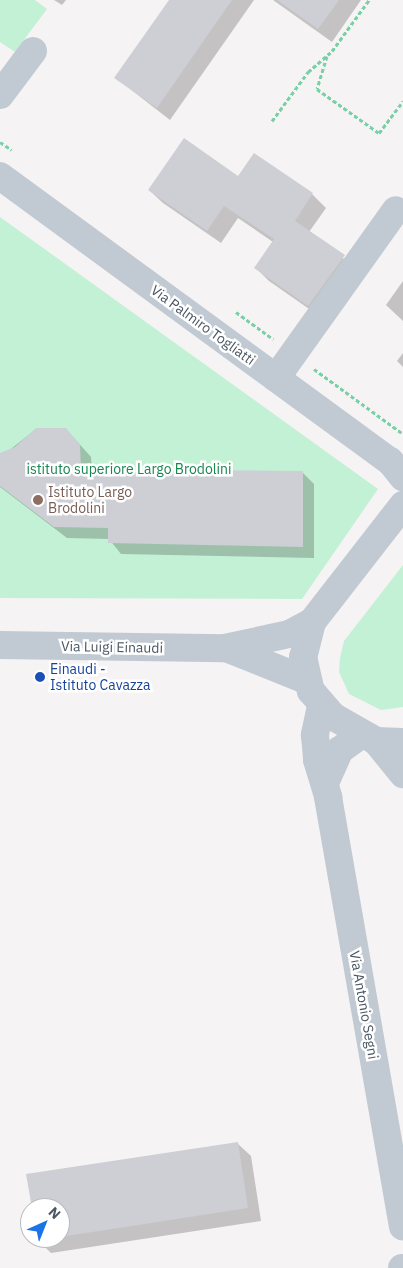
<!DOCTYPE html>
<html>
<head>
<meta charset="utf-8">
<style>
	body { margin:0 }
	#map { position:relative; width:403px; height:1268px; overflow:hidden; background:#f5f3f3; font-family:"IBM Plex Sans",sans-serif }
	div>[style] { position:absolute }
	.green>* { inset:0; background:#c3f1d5 }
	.shadow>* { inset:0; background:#0003 }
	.building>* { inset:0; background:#cdcfd5 }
	.path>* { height:3px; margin-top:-1.5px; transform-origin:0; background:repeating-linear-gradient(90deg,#7ad0a6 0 4px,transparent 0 6.5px) }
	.minor>* { height:28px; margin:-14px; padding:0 14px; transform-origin:14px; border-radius:14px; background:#c1cad2 }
	.dots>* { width:14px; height:14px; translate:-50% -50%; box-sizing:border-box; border:2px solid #fff; border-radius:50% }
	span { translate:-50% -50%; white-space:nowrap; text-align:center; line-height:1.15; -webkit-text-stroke:5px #fff; paint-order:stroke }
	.street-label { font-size:14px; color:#4a5661 }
	.park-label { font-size:14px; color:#17864f }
	.education-label { font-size:14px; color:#785e54 }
	.left { translate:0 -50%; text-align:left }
	.transit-label { font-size:14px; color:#164399 }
	.north { position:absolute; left:20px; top:1198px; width:50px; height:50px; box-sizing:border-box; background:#fff; border:1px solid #b7bbc0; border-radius:50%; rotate:44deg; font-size:14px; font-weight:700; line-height:20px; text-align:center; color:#4a5661 }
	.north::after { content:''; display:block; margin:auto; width:18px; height:22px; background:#1a73e8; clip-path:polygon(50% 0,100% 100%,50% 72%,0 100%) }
</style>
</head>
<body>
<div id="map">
	<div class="green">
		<div style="clip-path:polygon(0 0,35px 0,47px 9px,15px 52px,0 42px)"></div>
		<div style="clip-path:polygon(0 217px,378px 489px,302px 599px,0 598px)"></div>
		<div style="clip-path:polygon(403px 565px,403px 707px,381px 710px,349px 694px,339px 672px,340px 658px,344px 641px)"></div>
	</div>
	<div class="shadow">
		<div style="clip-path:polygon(54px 0,66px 0,62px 5px)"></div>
		<div style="clip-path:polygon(171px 0,254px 0,170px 120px,116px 78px)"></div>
		<div style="clip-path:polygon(273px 0,361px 0,332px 42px)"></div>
		<div style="clip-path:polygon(254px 155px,312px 194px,326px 208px,309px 232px,357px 269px,322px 318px,269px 281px,256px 268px,273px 242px,238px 218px,221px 243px,163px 203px,149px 190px,238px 178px)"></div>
		<div style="clip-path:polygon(403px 281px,403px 321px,386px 305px)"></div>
		<div style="clip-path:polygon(403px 353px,403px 367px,397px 361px)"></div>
		<div style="clip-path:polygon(36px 429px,66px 429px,91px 457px,92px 470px,303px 473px,314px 484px,314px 558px,121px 554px,109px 539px,67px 538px,0 487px,0 454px,7px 452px)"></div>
		<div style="clip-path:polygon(237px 1143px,251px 1156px,261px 1221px,51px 1253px,38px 1240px,60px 1238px,60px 1208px,33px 1208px)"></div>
	</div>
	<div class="building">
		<div style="clip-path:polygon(169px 0,232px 0,157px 108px,114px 78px)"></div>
		<div style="clip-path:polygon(277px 0,339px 0,318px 29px)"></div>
		<div style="clip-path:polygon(184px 138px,238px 176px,254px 153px,313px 193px,295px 221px,345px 255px,308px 306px,254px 268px,274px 239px,224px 206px,207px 231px,148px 190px)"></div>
		<div style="clip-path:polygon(36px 428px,66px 428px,80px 445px,81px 469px,303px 471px,303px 547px,108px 543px,108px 528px,54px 527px,0 486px,0 453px,15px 447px)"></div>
		<div style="clip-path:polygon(238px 1142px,248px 1208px,60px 1237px,60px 1208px,32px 1208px,26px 1174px)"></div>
	</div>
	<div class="path">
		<div style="left:327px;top:56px;width:34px;rotate:107deg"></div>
		<div style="left:317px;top:89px;width:76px;rotate:35.4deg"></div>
		<div style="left:379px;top:133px;width:40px;rotate:-53deg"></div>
		<div style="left:272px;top:121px;width:61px;rotate:-53.7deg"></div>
		<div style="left:308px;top:72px;width:32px;rotate:-41deg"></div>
		<div style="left:332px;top:51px;width:63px;rotate:-54deg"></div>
		<div style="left:0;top:142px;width:14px;rotate:34deg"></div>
		<div style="left:236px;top:312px;width:46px;rotate:36.1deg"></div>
		<div style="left:314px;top:369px;width:110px;rotate:36.1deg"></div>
	</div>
	<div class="minor">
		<div style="left:0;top:95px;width:55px;rotate:-53.1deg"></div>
		<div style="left:0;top:176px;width:483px;rotate:36.2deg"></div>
		<div style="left:390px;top:461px;width:21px;rotate:51deg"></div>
		<div style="left:276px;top:378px;width:206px;rotate:-54.5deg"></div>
		<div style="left:403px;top:505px;width:148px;rotate:127.9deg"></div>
		<div style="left:312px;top:622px;width:36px;rotate:104deg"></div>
		<div style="left:303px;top:657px;width:35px;rotate:77deg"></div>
		<div style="left:311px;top:691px;width:35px;rotate:49deg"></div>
		<div style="left:334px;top:717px;width:48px;rotate:29.7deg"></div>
		<div style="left:376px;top:741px;width:27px;rotate:2deg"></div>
		<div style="left:0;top:645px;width:225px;rotate:0.8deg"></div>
		<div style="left:225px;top:648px;width:66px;rotate:-12.3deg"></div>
		<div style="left:289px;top:634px;width:26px;rotate:-28deg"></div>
		<div style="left:226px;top:648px;width:86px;rotate:21.8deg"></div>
		<div style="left:321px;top:706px;width:30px;rotate:102deg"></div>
		<div style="left:315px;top:735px;width:25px;rotate:85deg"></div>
		<div style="left:317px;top:760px;width:39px;rotate:73deg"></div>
		<div style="left:328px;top:797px;width:436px;rotate:80.1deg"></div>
		<div style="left:376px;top:741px;width:43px;rotate:50.7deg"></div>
		<div style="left:325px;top:783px;width:36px;rotate:-66deg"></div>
		<div style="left:340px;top:750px;width:26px;rotate:-36deg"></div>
		<div style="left:402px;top:1268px;width:1px"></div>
	</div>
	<div class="dots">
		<div style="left:38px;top:500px;background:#8d6e63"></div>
		<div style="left:40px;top:677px;background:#1a4fb4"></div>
	</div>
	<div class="street-label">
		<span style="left:203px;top:325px;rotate:36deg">Via Palmiro Togliatti</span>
		<span style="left:112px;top:647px;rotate:1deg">Via Luigi Einaudi</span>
		<span style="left:364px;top:1005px;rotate:80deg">Via Antonio Segni</span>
	</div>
	<div class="park-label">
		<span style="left:129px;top:469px">istituto superiore Largo Brodolini</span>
	</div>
	<div class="education-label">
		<span class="left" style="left:48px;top:500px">Istituto Largo<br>Brodolini</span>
	</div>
	<div class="transit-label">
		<span class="left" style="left:50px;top:677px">Einaudi -<br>Istituto Cavazza</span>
	</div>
	<div class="north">N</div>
</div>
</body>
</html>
